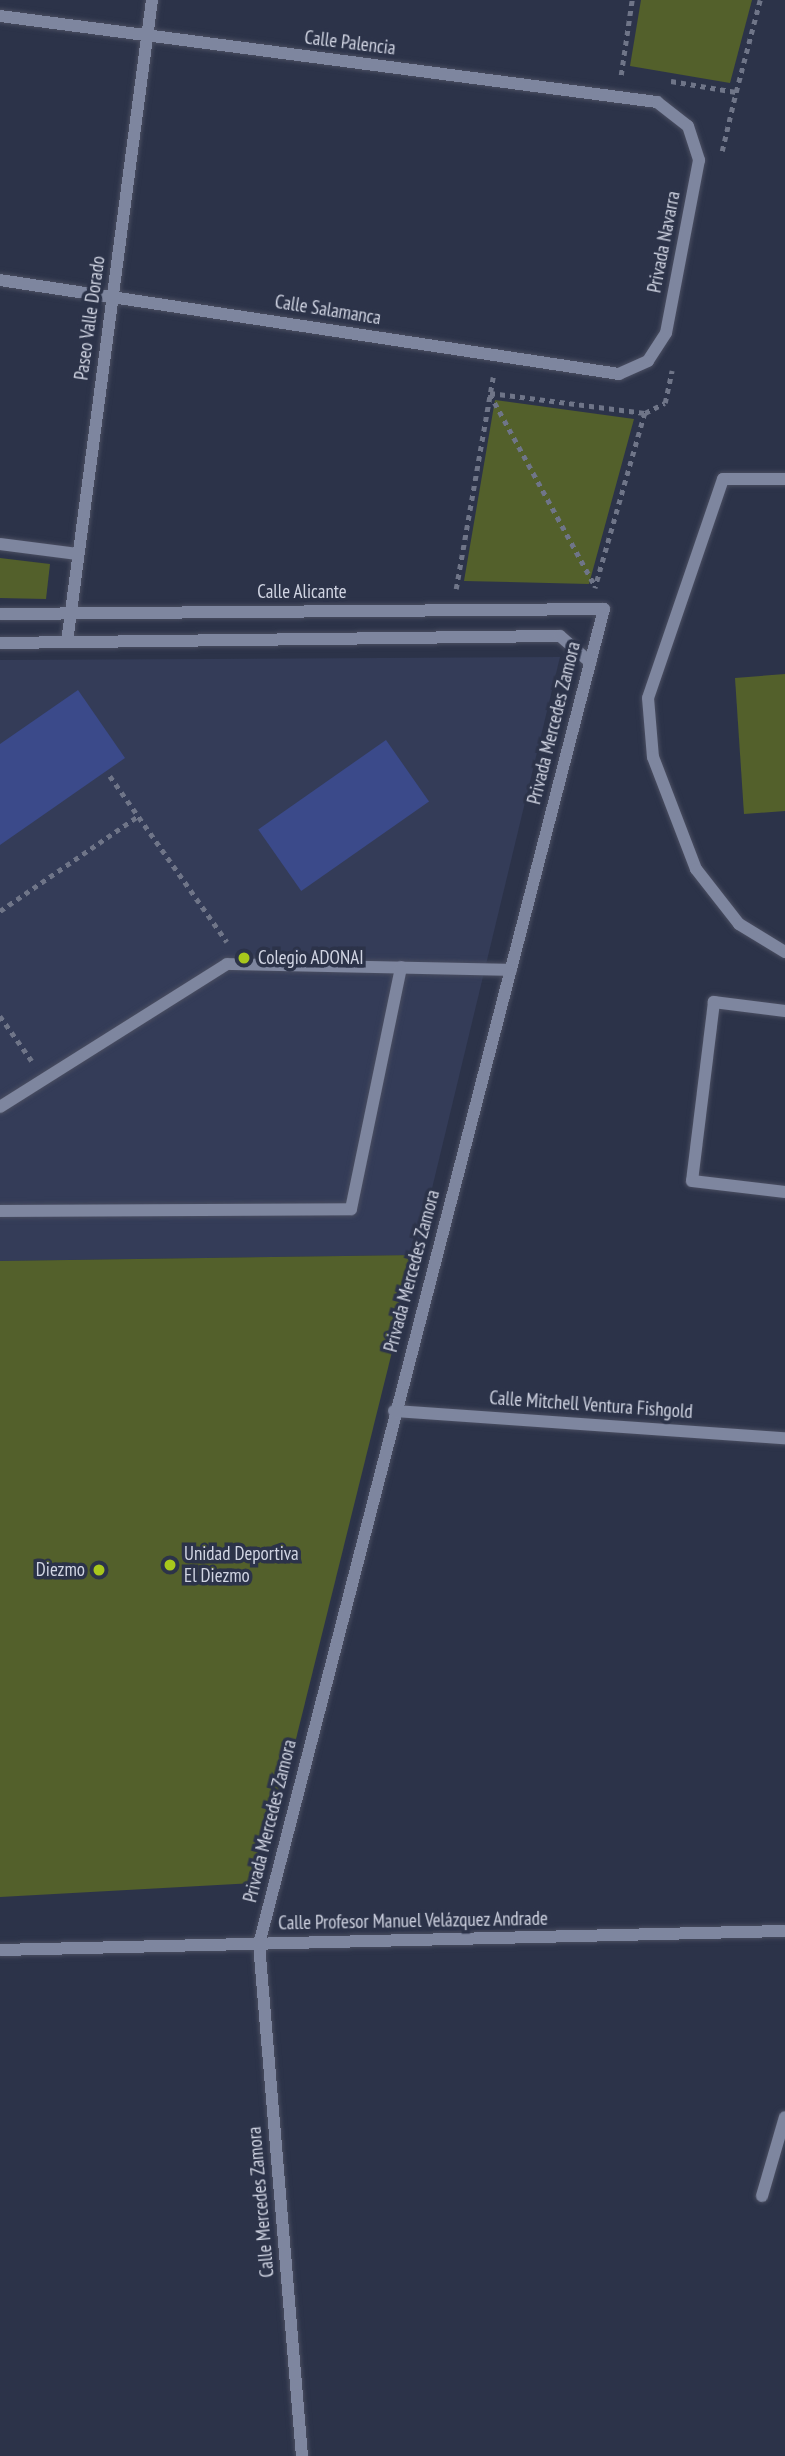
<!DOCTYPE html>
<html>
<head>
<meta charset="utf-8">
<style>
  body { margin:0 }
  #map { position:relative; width:785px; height:2456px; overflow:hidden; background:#2c3349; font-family:"PT Sans Narrow",sans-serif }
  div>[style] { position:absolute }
  .built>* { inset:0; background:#343c58 }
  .green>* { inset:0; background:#53602b }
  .building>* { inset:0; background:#3b4a8a; transform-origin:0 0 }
  .path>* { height:4.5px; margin-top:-2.25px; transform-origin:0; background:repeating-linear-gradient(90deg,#6f7588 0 5px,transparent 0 10px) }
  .roads { filter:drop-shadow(0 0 2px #4a4e61) drop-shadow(0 0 2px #4a4e61) }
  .minor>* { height:12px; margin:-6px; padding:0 6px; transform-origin:6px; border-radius:6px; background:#7e869f }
  .dots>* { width:19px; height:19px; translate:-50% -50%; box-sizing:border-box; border:4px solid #2c3349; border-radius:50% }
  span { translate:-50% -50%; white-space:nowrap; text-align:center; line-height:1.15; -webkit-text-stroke:7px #2c3349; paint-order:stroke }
  .street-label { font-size:19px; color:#d1d5e3 }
  .poi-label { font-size:19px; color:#d1d5e3 }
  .left { translate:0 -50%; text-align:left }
  .right { translate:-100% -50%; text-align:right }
</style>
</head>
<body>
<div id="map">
  <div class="built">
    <div style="clip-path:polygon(560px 657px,416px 1255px,0 1261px,0 660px)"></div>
  </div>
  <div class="green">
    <div style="clip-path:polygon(641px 0,752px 0,730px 83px,630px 66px)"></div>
    <div style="clip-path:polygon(495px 400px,634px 419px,589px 584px,464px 581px)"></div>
    <div style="clip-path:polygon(0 558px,50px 564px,46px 599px,0 598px)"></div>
    <div style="clip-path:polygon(785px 674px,785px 811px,744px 814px,735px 678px)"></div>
    <div style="clip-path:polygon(416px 1255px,264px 1868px,254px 1883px,0 1897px,0 1261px)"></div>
  </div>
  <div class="building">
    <div style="clip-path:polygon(78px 690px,125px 758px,0 845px,0 744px)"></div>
    <div style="left:386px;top:740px;width:75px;height:156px;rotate:55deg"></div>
  </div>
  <div class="path">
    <div style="left:621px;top:75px;width:76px;rotate:-81.7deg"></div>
    <div style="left:671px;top:81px;width:66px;rotate:9.6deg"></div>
    <div style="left:736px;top:92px;width:95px;rotate:-75.4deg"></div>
    <div style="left:722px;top:151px;width:61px;rotate:-76.7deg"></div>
    <div style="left:490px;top:393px;width:156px;rotate:7.4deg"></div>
    <div style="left:645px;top:413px;width:182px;rotate:105.9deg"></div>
    <div style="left:490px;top:394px;width:219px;rotate:61.3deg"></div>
    <div style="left:645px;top:413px;width:22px;rotate:-27deg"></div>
    <div style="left:665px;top:403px;width:33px;rotate:-78deg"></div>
    <div style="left:456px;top:589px;width:215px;rotate:-80.1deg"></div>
    <div style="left:110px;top:776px;width:203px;rotate:54.8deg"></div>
    <div style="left:0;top:911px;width:168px;rotate:-34.5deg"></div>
    <div style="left:0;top:1016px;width:55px;rotate:54.6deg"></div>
  </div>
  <div class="roads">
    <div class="minor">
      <div style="left:0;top:16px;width:663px;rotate:7.46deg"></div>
      <div style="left:657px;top:102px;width:39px;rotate:38deg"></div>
      <div style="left:688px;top:126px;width:36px;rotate:72deg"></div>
      <div style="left:699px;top:160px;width:176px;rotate:100.8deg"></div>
      <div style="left:666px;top:333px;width:33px;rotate:123deg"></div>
      <div style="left:648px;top:361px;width:32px;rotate:156deg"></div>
      <div style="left:619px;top:374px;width:626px;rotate:-171.37deg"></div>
      <div style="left:785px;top:479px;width:62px;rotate:180deg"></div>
      <div style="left:723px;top:479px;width:231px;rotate:108.9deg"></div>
      <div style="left:648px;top:698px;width:59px;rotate:85.2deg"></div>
      <div style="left:653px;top:757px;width:120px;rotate:69deg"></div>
      <div style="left:696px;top:869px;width:70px;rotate:52deg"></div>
      <div style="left:739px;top:924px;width:54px;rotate:31.3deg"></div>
      <div style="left:0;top:544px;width:78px;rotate:7.4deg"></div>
      <div style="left:0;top:614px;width:604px;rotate:-0.47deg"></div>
      <div style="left:604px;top:609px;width:1379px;rotate:104.49deg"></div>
      <div style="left:259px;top:1944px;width:514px;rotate:85.2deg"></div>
      <div style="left:67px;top:642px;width:648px;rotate:-82.46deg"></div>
      <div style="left:0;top:643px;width:560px;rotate:-0.72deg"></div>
      <div style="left:560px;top:636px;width:40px;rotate:41deg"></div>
      <div style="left:785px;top:1011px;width:72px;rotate:-172.8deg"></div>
      <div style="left:714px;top:1002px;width:180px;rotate:97deg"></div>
      <div style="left:692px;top:1181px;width:94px;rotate:6.7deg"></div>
      <div style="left:0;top:1107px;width:268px;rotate:-32.2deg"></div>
      <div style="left:227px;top:964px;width:284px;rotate:1.2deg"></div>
      <div style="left:0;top:1211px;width:351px;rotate:-0.3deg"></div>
      <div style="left:351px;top:1209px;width:247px;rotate:-78.3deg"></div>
      <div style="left:394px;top:1411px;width:392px;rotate:4deg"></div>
      <div style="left:0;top:1950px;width:785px;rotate:-1.39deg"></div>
      <div style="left:762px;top:2196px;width:82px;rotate:-73.8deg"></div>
    </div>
  </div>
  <div class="dots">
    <div style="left:244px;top:958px;background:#a8c71c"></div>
    <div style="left:170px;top:1565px;background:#a8c71c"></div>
    <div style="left:99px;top:1570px;background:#a8c71c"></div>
  </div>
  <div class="street-label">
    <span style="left:350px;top:43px;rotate:7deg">Calle Palencia</span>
    <span style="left:664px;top:242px;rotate:-79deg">Privada Navarra</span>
    <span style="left:328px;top:310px;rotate:9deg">Calle Salamanca</span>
    <span style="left:90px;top:318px;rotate:-82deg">Paseo Valle Dorado</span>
    <span style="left:302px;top:592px">Calle Alicante</span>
    <span style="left:554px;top:723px;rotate:-76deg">Privada Mercedes Zamora</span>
    <span style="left:412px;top:1271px;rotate:-75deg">Privada Mercedes Zamora</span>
    <span style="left:591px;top:1405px;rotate:4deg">Calle Mitchell Ventura Fishgold</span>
    <span style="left:270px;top:1821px;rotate:-76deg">Privada Mercedes Zamora</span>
    <span style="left:413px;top:1921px;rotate:-1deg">Calle Profesor Manuel Velázquez Andrade</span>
    <span style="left:261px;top:2202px;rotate:-95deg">Calle Mercedes Zamora</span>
  </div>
  <div class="poi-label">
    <span class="left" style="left:258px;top:958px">Colegio ADONAI</span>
    <span class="left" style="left:184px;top:1565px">Unidad Deportiva<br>El Diezmo</span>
    <span class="right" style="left:85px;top:1570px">Diezmo</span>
  </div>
</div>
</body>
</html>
